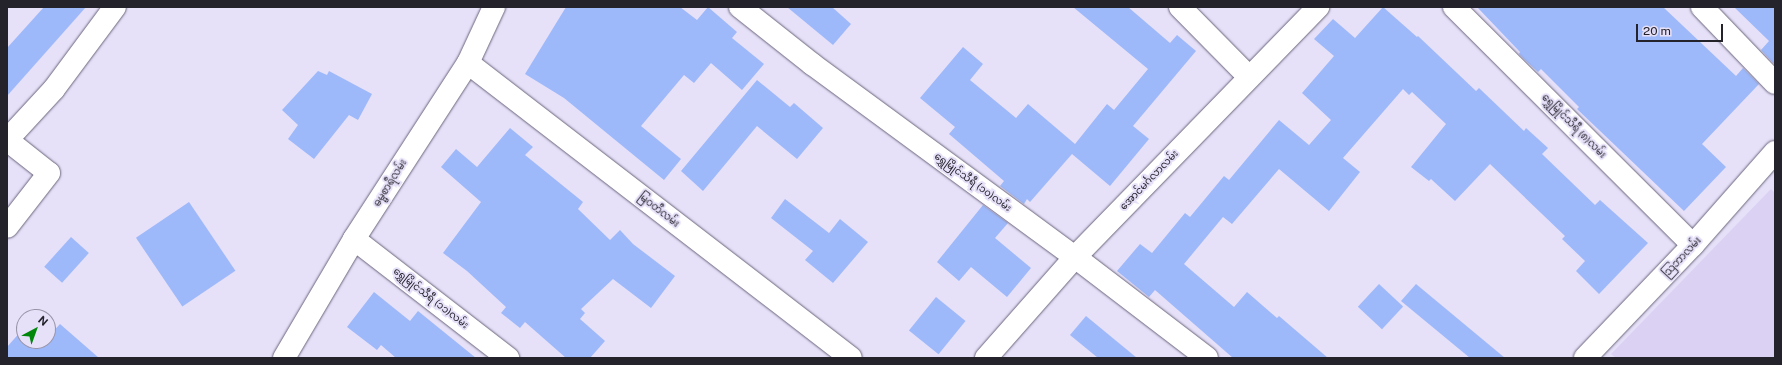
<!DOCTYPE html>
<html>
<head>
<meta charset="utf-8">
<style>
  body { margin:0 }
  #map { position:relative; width:1782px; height:365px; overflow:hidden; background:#e6e0f9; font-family:"Public Sans","Noto Sans Myanmar",sans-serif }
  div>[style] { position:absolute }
  .built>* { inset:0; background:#dbd2f3 }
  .building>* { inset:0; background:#9eb9fa; transform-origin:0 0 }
  .roads { filter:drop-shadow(0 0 1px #6b657b) drop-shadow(0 0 1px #6b657b) }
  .minor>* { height:22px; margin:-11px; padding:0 11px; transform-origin:11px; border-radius:11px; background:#fff }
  span { translate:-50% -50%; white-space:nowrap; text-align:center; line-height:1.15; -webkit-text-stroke:4px #e6e0f9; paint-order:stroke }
  .street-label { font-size:10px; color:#24222b }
  .frame { position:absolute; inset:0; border:8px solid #24222b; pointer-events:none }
  .north { position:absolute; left:16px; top:309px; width:40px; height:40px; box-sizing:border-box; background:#e6e0f9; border:1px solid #9894a7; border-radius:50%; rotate:41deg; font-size:11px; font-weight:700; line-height:16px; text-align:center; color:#24222b }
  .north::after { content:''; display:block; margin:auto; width:14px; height:18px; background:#00870c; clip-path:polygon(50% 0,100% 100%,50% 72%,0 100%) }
  .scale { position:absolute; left:1636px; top:24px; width:87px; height:18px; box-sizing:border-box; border:2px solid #24222b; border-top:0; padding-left:5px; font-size:12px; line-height:14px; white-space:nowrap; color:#24222b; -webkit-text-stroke:3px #e6e0f9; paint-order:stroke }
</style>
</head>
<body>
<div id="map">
  <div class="built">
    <div style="clip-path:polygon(1771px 189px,1775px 193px,1775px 358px,1616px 358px,1611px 354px)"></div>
  </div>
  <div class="building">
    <div style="clip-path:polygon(44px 7px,86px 7px,7px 96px,7px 48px)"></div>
    <div style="clip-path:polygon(566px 7px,680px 7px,697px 20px,708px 7px,737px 32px,732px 38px,764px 64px,742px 90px,711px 63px,694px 83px,684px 75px,641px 126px,681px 159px,664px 180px,564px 98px,525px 74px)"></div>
    <div style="clip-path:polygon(787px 7px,832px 7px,851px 24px,833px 45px)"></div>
    <div style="clip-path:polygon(1073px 7px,1128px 7px,1170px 43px,1177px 35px,1196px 51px,1133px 126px,1149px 139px,1110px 186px,1072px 154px,1030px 202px,1027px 199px,1024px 204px,1000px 186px,1004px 181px,949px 134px,955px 127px,920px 98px,963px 47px,983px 64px,970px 80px,1016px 118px,1028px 104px,1075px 144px,1107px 104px,1114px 110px,1148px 69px)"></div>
    <div style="clip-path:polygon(1383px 7px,1417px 37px,1418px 36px,1476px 91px,1479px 88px,1524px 131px,1526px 128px,1548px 148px,1542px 154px,1595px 205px,1600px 200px,1648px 243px,1599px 294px,1576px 271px,1585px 261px,1562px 239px,1565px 236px,1490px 164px,1455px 201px,1431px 179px,1429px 181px,1411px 167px,1446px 124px,1412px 92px,1409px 95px,1403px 89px,1343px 158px,1360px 172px,1329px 211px,1279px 169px,1232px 224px,1223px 217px,1184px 264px,1234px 307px,1247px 292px,1277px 318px,1279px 316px,1328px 358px,1233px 358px,1155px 290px,1149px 297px,1117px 271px,1140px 244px,1152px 253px,1185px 213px,1190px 217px,1224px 176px,1229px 180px,1279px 120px,1309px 145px,1331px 120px,1302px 93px,1334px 56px,1314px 39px,1333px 19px,1355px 38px)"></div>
    <div style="clip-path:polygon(1477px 7px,1663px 7px,1736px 76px,1743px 68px,1759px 84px,1702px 144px,1726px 167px,1684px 211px,1577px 109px,1579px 107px,1541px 69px,1538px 72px,1525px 60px,1519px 54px,1520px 52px)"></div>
    <div style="clip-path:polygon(1734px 7px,1775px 7px,1775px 65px,1761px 50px,1769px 41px)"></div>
    <div style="clip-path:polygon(318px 71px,327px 75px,329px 71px,372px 94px,358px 120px,349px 115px,314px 159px,288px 139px,298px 125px,282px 110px)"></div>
    <div style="clip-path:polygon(757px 80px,790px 107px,794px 103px,823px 128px,797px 159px,757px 126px,703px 191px,681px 171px)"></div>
    <div style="clip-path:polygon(510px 128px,533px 147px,525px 155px,583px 202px,578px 209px,610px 240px,620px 230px,633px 244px,675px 276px,651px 308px,613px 279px,581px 309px,585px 313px,580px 319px,605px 341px,590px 358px,566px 358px,525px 322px,520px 328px,501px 313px,506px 307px,467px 271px,443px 253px,481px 202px,441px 167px,456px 149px,477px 167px)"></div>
    <div style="clip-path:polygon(785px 199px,829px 233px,840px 219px,868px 242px,833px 283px,805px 260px,813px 251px,771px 218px)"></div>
    <div style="left:189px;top:202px;width:83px;height:64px;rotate:56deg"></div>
    <div style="clip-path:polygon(983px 205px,1008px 223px,995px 238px,1031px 268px,1007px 297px,971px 267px,959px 281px,937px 262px)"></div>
    <div style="left:71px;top:237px;width:24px;height:40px;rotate:42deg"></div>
    <div style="left:1379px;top:284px;width:33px;height:31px;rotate:43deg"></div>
    <div style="clip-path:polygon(1416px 284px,1505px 358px,1470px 358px,1401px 301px)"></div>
    <div style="clip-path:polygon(374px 292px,410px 321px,418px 311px,476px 358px,396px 358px,381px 345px,377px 350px,347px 327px)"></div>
    <div style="left:936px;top:297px;width:38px;height:43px;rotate:39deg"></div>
    <div style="clip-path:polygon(1086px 316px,1137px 358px,1098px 358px,1070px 335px)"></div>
    <div style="clip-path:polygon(60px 324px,99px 358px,7px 358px,7px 347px,22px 330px,24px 331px,24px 341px,35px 341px,40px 345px,44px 341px,48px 341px,48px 337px)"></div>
  </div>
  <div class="roads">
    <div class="minor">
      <div style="left:740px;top:7px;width:92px;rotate:38.4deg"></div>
      <div style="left:812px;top:64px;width:326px;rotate:36.3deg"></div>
      <div style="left:1075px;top:257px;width:166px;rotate:37.4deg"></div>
      <div style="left:1180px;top:7px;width:98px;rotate:45.4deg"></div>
      <div style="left:1454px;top:7px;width:337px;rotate:44.9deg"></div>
      <div style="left:1702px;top:7px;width:105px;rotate:46.2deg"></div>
      <div style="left:468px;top:63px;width:483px;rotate:37.6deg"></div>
      <div style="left:7px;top:140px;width:69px;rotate:-47.3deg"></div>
      <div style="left:54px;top:89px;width:102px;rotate:-53.4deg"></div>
      <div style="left:7px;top:140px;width:53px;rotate:38.2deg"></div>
      <div style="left:49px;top:173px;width:68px;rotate:127.9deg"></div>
      <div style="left:354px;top:239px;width:195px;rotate:37.7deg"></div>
      <div style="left:284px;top:358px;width:138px;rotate:-59.5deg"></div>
      <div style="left:354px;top:239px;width:210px;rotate:-57.1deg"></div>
      <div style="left:468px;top:63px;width:62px;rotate:-65.1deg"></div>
      <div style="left:986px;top:358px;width:135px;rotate:-48.6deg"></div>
      <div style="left:1075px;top:257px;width:349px;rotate:-45.8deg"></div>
      <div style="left:1585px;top:358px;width:156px;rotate:-46.3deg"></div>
      <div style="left:1693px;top:245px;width:124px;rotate:-48.6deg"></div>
    </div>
  </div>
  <div class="street-label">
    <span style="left:1574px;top:126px;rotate:45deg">ရွှေမြိုင်သီရီ (၈)လမ်း</span>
    <span style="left:1149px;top:180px;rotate:-46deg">အောင်မင်္ဂလာလမ်း</span>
    <span style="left:973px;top:182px;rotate:36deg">ရွှေမြိုင်သီရီ (၁၀)လမ်း</span>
    <span style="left:390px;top:183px;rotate:-58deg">ဓမ္မစာရီလမ်း</span>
    <span style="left:659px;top:210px;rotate:38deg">မြဝတီလမ်း</span>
    <span style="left:1682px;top:257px;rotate:-47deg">သြဘာလမ်း</span>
    <span style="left:431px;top:298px;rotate:38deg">ရွှေမြိုင်သီရီ (၁၁)လမ်း</span>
  </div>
  <div class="frame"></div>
  <div class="north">N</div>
  <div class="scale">20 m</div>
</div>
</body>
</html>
